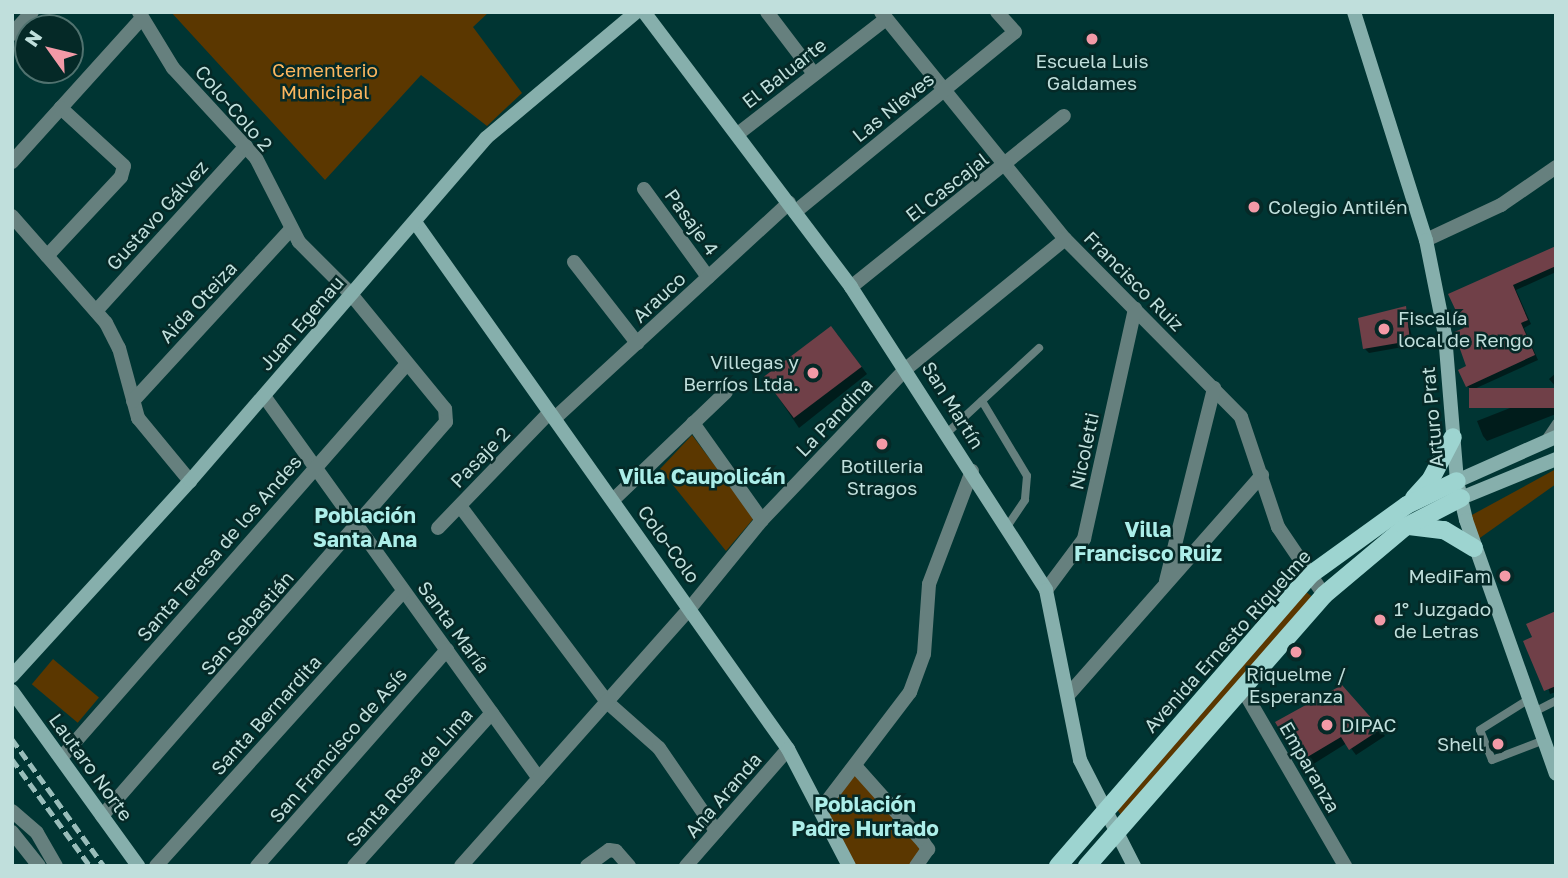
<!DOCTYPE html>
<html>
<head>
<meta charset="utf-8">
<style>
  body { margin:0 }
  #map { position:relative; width:1568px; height:878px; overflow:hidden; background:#003533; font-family:"Golos Text",sans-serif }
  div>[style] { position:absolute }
  .green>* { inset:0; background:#5b3700; transform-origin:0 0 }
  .shadow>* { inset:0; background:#0007 }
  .building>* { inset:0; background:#704048; transform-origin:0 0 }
  .lane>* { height:8px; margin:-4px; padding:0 4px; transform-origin:4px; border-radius:4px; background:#66807e }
  .street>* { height:14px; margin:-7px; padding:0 7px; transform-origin:7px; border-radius:7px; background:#66807e }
  .secondary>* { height:14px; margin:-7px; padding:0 7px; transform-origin:7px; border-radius:7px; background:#86afac }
  .primary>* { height:18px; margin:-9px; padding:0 9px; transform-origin:9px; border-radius:9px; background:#9dd4d0 }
  .rail>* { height:4.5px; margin-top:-2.25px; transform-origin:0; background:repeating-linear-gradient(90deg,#99bdba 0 10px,transparent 0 15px) }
  .dots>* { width:19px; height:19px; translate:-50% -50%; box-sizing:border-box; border:4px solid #052927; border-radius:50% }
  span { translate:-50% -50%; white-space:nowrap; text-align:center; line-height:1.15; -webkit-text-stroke:5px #052927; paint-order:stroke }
  .poi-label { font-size:19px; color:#c0dfdc }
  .left { translate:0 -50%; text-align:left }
  .right { translate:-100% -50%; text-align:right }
  .park-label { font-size:19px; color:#fdb75f }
  .street-label { font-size:19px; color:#c0dfdc }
  .neighbourhood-label { font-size:21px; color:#aceee9; font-weight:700 }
  .frame { position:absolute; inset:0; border:14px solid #c0dfdc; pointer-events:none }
  .north { position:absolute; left:14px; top:14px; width:70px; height:70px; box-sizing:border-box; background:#052927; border:2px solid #50726f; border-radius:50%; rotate:304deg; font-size:19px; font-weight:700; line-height:28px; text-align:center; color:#c0dfdc }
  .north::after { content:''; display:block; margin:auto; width:24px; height:32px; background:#f39aa7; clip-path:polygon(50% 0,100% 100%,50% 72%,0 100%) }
</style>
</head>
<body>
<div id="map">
  <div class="green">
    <div style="clip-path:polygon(171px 12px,489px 12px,473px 27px,522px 93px,487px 126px,421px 75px,325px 180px)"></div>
    <div style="clip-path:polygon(692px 435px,754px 518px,726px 551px,660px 469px)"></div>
    <div style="clip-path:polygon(1556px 469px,1556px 484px,1477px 540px,1470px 516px)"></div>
    <div style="clip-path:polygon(1306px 592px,1314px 598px,1121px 815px,1116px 808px)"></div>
    <div style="left:53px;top:659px;width:60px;height:33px;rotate:40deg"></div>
    <div style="clip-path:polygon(855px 773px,923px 850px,910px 866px,844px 866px,823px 813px)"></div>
  </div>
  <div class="shadow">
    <div style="clip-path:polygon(1556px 248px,1556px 272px,1516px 290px,1531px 324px,1524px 328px,1538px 360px,1472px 390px,1467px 386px,1467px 329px,1451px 295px)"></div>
    <div style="clip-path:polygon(1405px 308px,1414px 345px,1369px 353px,1365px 349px)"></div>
    <div style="clip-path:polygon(837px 334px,867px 374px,799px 428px,766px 379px)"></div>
    <div style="clip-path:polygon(1556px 373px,1556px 387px,1549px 379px)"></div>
    <div style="clip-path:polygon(1556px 390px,1556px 414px,1487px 441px,1483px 436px,1477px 421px)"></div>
    <div style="clip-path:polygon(1556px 613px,1556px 692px,1550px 694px,1534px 638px)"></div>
    <div style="clip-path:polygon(1348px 693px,1385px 736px,1356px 755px,1347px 743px,1307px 768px,1277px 722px)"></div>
  </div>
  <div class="building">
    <div style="clip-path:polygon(1556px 246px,1556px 266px,1513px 285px,1528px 320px,1521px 323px,1535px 355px,1466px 387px,1458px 370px,1466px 366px,1454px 332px,1464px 328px,1448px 294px)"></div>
    <div style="clip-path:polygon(1406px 306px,1410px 341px,1363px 349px,1358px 318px)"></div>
    <div style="left:831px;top:326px;width:51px;height:85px;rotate:53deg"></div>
    <div style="left:1556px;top:388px;width:20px;height:87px;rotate:90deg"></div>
    <div style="clip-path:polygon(1556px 611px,1556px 686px,1544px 691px,1523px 641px,1532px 637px,1526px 624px)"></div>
    <div style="clip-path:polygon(1342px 685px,1381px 729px,1349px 750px,1341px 737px,1299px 762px,1275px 722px)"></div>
  </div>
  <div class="lane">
    <div style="left:982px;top:401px;width:87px;rotate:59deg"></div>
    <div style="left:1027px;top:476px;width:24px;rotate:95deg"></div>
    <div style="left:1025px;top:500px;width:32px;rotate:124deg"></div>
    <div style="left:948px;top:432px;width:124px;rotate:-42.7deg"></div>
    <div style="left:1544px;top:441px;width:22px;rotate:-56deg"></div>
    <div style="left:1529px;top:699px;width:58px;rotate:147.7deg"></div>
    <div style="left:1480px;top:730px;width:32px;rotate:68deg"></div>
    <div style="left:1492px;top:760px;width:56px;rotate:-21deg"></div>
    <div style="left:1534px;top:712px;width:25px;rotate:-27deg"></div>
  </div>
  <div class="street">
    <div style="left:767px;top:12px;width:78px;rotate:52.8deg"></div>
    <div style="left:881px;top:12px;width:292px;rotate:51deg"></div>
    <div style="left:1065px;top:239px;width:250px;rotate:45.3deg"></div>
    <div style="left:1241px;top:417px;width:116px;rotate:71.4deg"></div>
    <div style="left:1278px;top:527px;width:82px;rotate:55.9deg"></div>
    <div style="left:12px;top:34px;width:30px;rotate:-48deg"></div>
    <div style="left:739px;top:133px;width:186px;rotate:-37.8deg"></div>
    <div style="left:12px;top:162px;width:194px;rotate:-47.9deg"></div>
    <div style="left:644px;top:189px;width:109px;rotate:54deg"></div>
    <div style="left:795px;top:212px;width:284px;rotate:-39.3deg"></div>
    <div style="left:1015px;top:32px;width:27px;rotate:-132deg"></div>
    <div style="left:12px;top:216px;width:142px;rotate:48.7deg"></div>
    <div style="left:106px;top:323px;width:28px;rotate:63deg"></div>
    <div style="left:119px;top:348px;width:73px;rotate:74.8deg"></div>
    <div style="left:138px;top:418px;width:82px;rotate:50.5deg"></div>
    <div style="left:1426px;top:240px;width:83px;rotate:-25deg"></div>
    <div style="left:1501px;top:205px;width:67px;rotate:-34.6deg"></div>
    <div style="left:47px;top:256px;width:108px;rotate:-46.9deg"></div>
    <div style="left:121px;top:177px;width:11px;rotate:-75deg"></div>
    <div style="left:124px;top:166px;width:86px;rotate:-137.4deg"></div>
    <div style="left:574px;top:262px;width:103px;rotate:52.1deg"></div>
    <div style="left:851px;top:287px;width:273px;rotate:-38.8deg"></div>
    <div style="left:96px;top:311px;width:223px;rotate:-47.7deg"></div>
    <div style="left:264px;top:396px;width:471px;rotate:54.3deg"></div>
    <div style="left:133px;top:401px;width:234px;rotate:-47.4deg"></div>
    <div style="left:555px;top:418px;width:318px;rotate:-42.6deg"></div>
    <div style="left:693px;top:423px;width:119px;rotate:54.6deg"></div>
    <div style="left:613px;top:500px;width:156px;rotate:-43.7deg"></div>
    <div style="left:460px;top:506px;width:245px;rotate:53.1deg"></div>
    <div style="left:607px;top:702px;width:69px;rotate:41.5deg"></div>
    <div style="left:659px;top:748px;width:101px;rotate:55.5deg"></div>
    <div style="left:438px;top:528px;width:161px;rotate:-46deg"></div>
    <div style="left:1166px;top:581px;width:199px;rotate:-76deg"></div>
    <div style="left:1046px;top:590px;width:64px;rotate:-53.3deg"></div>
    <div style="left:1084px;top:539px;width:236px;rotate:-77.5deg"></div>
    <div style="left:1242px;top:688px;width:206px;rotate:59.9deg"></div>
    <div style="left:1069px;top:694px;width:292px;rotate:-48.6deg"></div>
    <div style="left:61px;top:758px;width:523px;rotate:-48.72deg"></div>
    <div style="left:856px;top:767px;width:101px;rotate:48.2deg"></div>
    <div style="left:923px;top:842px;width:9px;rotate:54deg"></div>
    <div style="left:928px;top:849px;width:21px;rotate:125deg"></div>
    <div style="left:821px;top:809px;width:147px;rotate:-52.7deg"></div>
    <div style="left:910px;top:692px;width:40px;rotate:-69.8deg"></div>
    <div style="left:924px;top:654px;width:70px;rotate:-85.9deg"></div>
    <div style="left:929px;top:584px;width:121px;rotate:-69.2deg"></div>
    <div style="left:12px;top:811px;width:33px;rotate:41deg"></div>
    <div style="left:37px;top:833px;width:38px;rotate:60deg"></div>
    <div style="left:102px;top:816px;width:523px;rotate:-48.88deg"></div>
    <div style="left:446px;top:422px;width:13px;rotate:-94deg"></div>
    <div style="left:445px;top:409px;width:149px;rotate:-129.3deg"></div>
    <div style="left:351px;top:294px;width:74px;rotate:-135deg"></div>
    <div style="left:299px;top:242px;width:94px;rotate:-117.1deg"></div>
    <div style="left:256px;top:158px;width:122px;rotate:-132.7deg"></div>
    <div style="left:173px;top:68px;width:66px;rotate:-121.3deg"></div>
    <div style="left:12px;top:832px;width:43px;rotate:51.5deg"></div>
    <div style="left:156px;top:866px;width:370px;rotate:-48deg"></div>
    <div style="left:257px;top:866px;width:288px;rotate:-48.7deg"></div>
    <div style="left:354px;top:866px;width:206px;rotate:-48deg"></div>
    <div style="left:461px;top:866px;width:346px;rotate:-48.4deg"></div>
    <div style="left:691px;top:607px;width:112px;rotate:-50.8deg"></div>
    <div style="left:762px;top:520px;width:210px;rotate:-46.4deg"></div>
    <div style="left:907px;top:368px;width:204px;rotate:-39.2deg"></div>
    <div style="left:587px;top:866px;width:27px;rotate:-36deg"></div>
    <div style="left:609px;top:850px;width:7px;rotate:8deg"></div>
    <div style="left:616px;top:851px;width:20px;rotate:49deg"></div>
    <div style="left:686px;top:866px;width:155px;rotate:-48.9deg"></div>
  </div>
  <div class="secondary">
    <div style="left:644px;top:12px;width:344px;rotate:53deg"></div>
    <div style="left:851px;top:287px;width:360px;rotate:57.2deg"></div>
    <div style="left:1046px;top:590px;width:173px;rotate:78.7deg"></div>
    <div style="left:1080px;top:760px;width:119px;rotate:63deg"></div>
    <div style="left:1354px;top:12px;width:239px;rotate:72.5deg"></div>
    <div style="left:1426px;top:240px;width:97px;rotate:78.7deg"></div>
    <div style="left:1445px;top:335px;width:146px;rotate:85.3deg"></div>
    <div style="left:1457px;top:481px;width:40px;rotate:77deg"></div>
    <div style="left:1466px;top:520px;width:269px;rotate:70.5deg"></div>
    <div style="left:415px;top:222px;width:646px;rotate:54.71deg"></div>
    <div style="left:788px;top:749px;width:132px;rotate:62.5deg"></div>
    <div style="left:1457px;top:481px;width:108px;rotate:-24deg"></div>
    <div style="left:1461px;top:498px;width:103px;rotate:-22.3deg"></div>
    <div style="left:12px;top:676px;width:264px;rotate:-47.6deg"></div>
    <div style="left:190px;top:481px;width:453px;rotate:-49.2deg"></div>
    <div style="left:486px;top:138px;width:196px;rotate:-40deg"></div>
    <div style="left:12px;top:691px;width:216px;rotate:54.2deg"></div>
  </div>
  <div class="primary">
    <div style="left:1414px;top:498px;width:25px;rotate:-48deg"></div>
    <div style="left:1431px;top:479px;width:47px;rotate:-62.4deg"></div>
    <div style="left:1409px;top:526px;width:35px;rotate:7deg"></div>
    <div style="left:1444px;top:530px;width:35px;rotate:31deg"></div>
    <div style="left:1058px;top:866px;width:385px;rotate:-49.1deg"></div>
    <div style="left:1310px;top:575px;width:120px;rotate:-35.8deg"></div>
    <div style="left:1407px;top:505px;width:55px;rotate:-25.6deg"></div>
    <div style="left:1087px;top:866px;width:360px;rotate:-48.8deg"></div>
    <div style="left:1324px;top:595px;width:106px;rotate:-40deg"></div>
    <div style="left:1405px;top:527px;width:63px;rotate:-27.4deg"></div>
  </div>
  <div class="rail">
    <div style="left:12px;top:739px;width:157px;rotate:54.1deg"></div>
    <div style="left:12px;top:759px;width:132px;rotate:53.9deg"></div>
  </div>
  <div class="dots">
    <div style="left:1092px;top:39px;background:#f39aa7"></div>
    <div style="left:1254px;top:207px;background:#f39aa7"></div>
    <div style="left:1384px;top:329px;background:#f39aa7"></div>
    <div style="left:813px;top:373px;background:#f39aa7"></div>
    <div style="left:882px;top:444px;background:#f39aa7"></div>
    <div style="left:1505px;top:576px;background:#f39aa7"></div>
    <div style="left:1380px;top:620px;background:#f39aa7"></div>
    <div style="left:1296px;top:652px;background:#f39aa7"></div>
    <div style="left:1327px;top:725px;background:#f39aa7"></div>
    <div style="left:1498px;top:744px;background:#f39aa7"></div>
  </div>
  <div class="poi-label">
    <span style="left:1092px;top:72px">Escuela Luis<br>Galdames</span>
    <span class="left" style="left:1268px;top:207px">Colegio Antilén</span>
    <span class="left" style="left:1398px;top:329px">Fiscalía<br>local de Rengo</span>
    <span class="right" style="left:799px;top:373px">Villegas y<br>Berríos Ltda.</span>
    <span style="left:882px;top:477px">Botilleria<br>Stragos</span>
    <span class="right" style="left:1491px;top:576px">MediFam</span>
    <span class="left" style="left:1394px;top:620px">1° Juzgado<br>de Letras</span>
    <span style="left:1296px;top:685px">Riquelme /<br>Esperanza</span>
    <span class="left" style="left:1341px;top:725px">DIPAC</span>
    <span class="right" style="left:1484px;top:744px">Shell</span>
  </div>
  <div class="park-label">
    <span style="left:325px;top:81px">Cementerio<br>Municipal</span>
  </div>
  <div class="street-label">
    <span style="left:784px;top:73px;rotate:-38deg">El Baluarte</span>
    <span style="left:893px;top:107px;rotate:-39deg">Las Nieves</span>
    <span style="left:234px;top:108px;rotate:49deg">Colo-Colo 2</span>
    <span style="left:947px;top:187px;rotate:-38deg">El Cascajal</span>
    <span style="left:157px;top:215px;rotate:-48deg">Gustavo Gálvez</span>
    <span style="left:692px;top:222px;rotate:54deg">Pasaje 4</span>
    <span style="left:1134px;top:281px;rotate:45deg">Francisco Ruiz</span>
    <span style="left:659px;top:297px;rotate:-43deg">Arauco</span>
    <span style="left:198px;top:302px;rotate:-47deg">Aida Oteiza</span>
    <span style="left:301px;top:323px;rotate:-49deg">Juan Egenau</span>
    <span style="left:953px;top:405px;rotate:58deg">San Martín</span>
    <span style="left:834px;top:417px;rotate:-46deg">La Pandina</span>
    <span style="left:1432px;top:417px;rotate:-95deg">Arturo Prat</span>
    <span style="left:1084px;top:451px;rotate:-78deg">Nicoletti</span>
    <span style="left:480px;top:457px;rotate:-46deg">Pasaje 2</span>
    <span style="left:669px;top:544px;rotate:54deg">Colo-Colo</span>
    <span style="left:219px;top:548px;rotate:-49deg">Santa Teresa de los Andes</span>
    <span style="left:247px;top:623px;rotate:-49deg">San Sebastián</span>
    <span style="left:454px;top:627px;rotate:54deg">Santa María</span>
    <span style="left:1227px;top:641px;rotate:-48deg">Avenida Ernesto Riquelme</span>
    <span style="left:266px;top:715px;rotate:-48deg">Santa Bernardita</span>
    <span style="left:338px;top:745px;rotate:-49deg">San Francisco de Asís</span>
    <span style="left:91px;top:767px;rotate:54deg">Lautaro Norte</span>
    <span style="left:1310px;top:767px;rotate:60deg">Emparanza</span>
    <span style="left:409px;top:777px;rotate:-48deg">Santa Rosa de Lima</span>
    <span style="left:723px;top:795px;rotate:-49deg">Ana Aranda</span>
  </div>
  <div class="neighbourhood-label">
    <span style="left:702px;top:476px">Villa Caupolicán</span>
    <span style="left:365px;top:527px">Población<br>Santa Ana</span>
    <span style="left:1148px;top:541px">Villa<br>Francisco Ruiz</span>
    <span style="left:865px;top:816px">Población<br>Padre Hurtado</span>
  </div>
  <div class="frame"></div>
  <div class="north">N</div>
</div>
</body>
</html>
